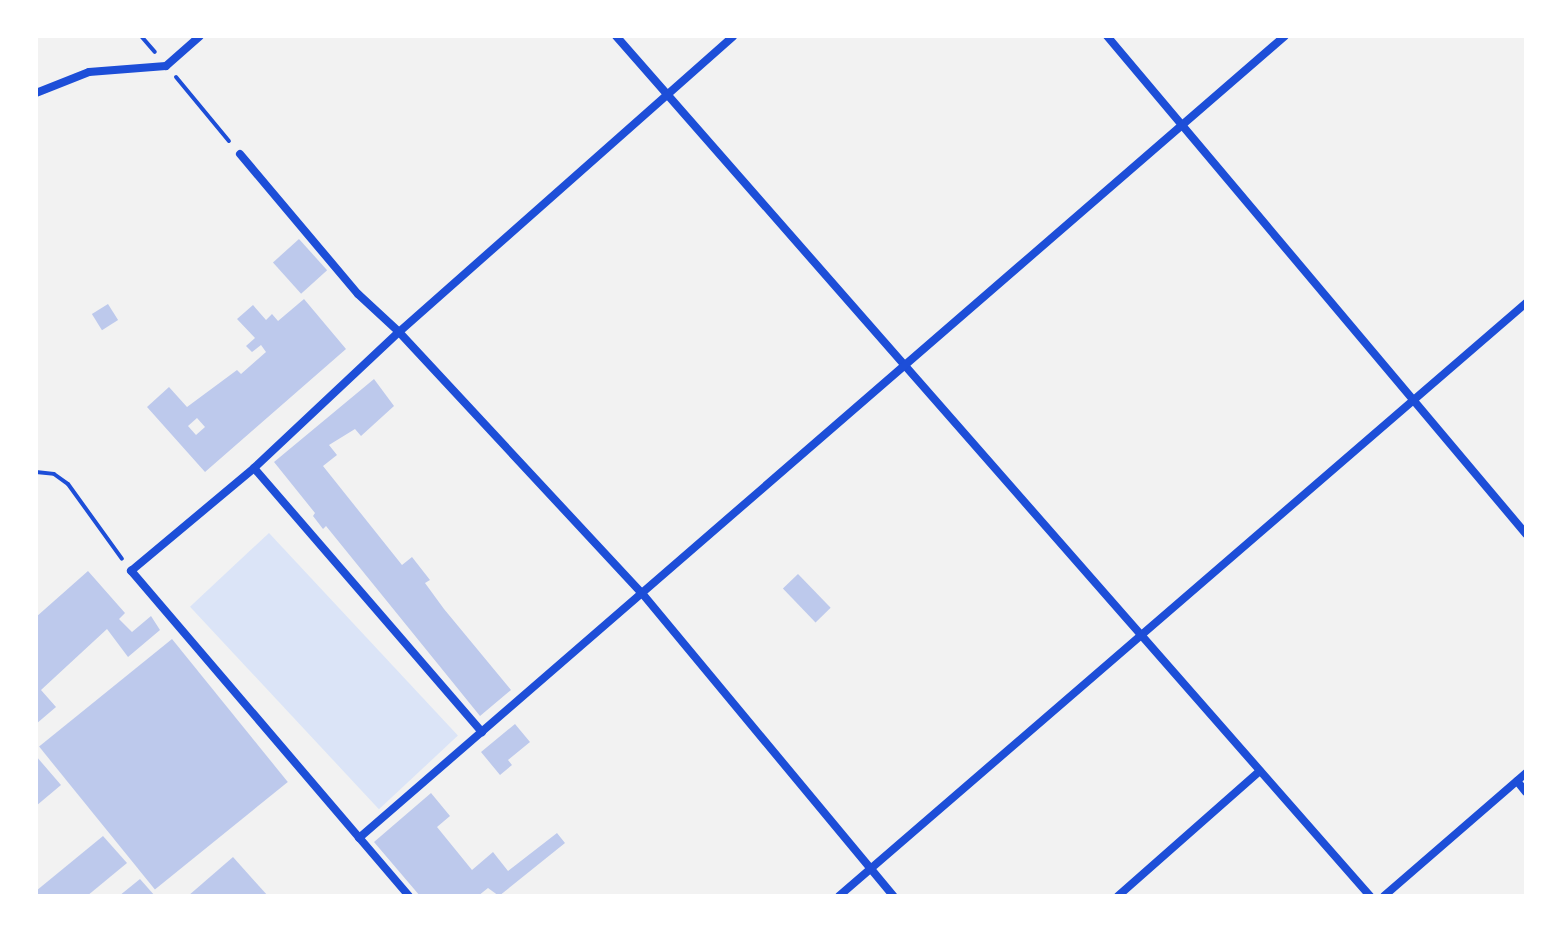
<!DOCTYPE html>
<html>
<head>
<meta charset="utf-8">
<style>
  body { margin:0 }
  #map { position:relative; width:1562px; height:932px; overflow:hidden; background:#f2f2f2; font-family:"IBM Plex Sans",sans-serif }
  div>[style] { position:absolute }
  .green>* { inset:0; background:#dbe4f7; transform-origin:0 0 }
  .building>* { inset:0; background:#bdc9ec; transform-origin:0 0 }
  .path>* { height:4px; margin:-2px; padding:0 2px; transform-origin:2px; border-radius:2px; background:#1d4ed8 }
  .minor>* { height:8px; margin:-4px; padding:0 4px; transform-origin:4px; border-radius:4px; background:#1d4ed8 }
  span { translate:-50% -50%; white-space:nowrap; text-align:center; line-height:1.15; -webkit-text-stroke:6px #fff; paint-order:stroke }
  .frame { position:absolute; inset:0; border:38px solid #fff; pointer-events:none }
</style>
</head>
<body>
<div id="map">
  <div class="green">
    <div style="left:269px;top:533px;width:277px;height:108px;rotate:47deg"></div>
  </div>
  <div class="building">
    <div style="left:299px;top:239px;width:42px;height:35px;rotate:48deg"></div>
    <div style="clip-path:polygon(evenodd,304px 299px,346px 349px,205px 472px,147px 407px,169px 387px,187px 407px,237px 370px,241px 374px,266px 352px,261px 345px,252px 352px,246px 346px,255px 338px,237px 319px,253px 305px,266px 320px,272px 314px,278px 321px,304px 299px,197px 418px,205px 427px,196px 435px,188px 426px,197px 418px)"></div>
    <div style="left:108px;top:304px;width:19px;height:19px;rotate:58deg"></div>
    <div style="clip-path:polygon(374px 379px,394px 406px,361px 436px,355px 429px,329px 445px,337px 455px,323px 466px,402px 565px,412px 557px,430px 580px,425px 583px,444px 609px,511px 690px,480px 716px,326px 526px,323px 529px,313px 516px,315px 513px,274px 462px)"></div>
    <div style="clip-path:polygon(88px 571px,125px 613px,119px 619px,132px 632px,151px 616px,160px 630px,128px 657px,107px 629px,41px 690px,56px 707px,36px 724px,36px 617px)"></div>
    <div style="left:798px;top:574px;width:47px;height:21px;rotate:46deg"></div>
    <div style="left:172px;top:639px;width:184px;height:171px;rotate:51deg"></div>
    <div style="clip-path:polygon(515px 724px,530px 742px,508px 760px,512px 765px,500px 775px,481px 752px)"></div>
    <div style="clip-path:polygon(36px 756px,61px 785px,36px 806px)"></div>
    <div style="clip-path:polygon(431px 793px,450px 816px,437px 827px,472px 870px,493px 852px,508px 871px,557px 833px,565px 843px,499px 896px,488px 888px,478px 896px,420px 896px,374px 842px)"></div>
    <div style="clip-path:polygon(103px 836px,127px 863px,87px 896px,36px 896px,36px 891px)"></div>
    <div style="clip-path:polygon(233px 857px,268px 896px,188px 896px)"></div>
    <div style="clip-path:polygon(140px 879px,155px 896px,119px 896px)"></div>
  </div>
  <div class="path">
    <div style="left:141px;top:36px;width:21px;rotate:49deg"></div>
    <div style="left:176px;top:77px;width:83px;rotate:50.4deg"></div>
    <div style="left:36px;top:472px;width:18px;rotate:6deg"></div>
    <div style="left:54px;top:474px;width:17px;rotate:36deg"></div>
    <div style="left:68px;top:484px;width:92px;rotate:54.2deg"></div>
  </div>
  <div class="minor">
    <div style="left:616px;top:36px;width:1144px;rotate:48.76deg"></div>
    <div style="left:1107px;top:36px;width:651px;rotate:49.92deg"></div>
    <div style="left:36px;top:93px;width:57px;rotate:-21.6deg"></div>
    <div style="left:89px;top:72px;width:77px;rotate:-4.5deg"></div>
    <div style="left:166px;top:66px;width:45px;rotate:-41.4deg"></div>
    <div style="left:240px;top:154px;width:183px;rotate:49.9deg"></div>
    <div style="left:358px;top:294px;width:56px;rotate:42.8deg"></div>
    <div style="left:399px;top:332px;width:355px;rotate:47.1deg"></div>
    <div style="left:641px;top:592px;width:395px;rotate:50.3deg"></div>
    <div style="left:254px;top:468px;width:349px;rotate:49.2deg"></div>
    <div style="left:1517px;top:781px;width:14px;rotate:51deg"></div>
    <div style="left:359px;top:838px;width:1225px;rotate:-40.9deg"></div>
    <div style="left:409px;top:896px;width:428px;rotate:-130.5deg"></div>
    <div style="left:131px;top:571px;width:160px;rotate:-39.9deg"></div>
    <div style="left:254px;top:468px;width:199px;rotate:-43.2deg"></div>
    <div style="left:399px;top:332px;width:446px;rotate:-41.5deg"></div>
    <div style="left:839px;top:896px;width:908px;rotate:-40.8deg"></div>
    <div style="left:1118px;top:896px;width:189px;rotate:-41.4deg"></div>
    <div style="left:1384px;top:896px;width:188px;rotate:-40.9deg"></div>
  </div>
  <div class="frame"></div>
</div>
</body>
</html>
